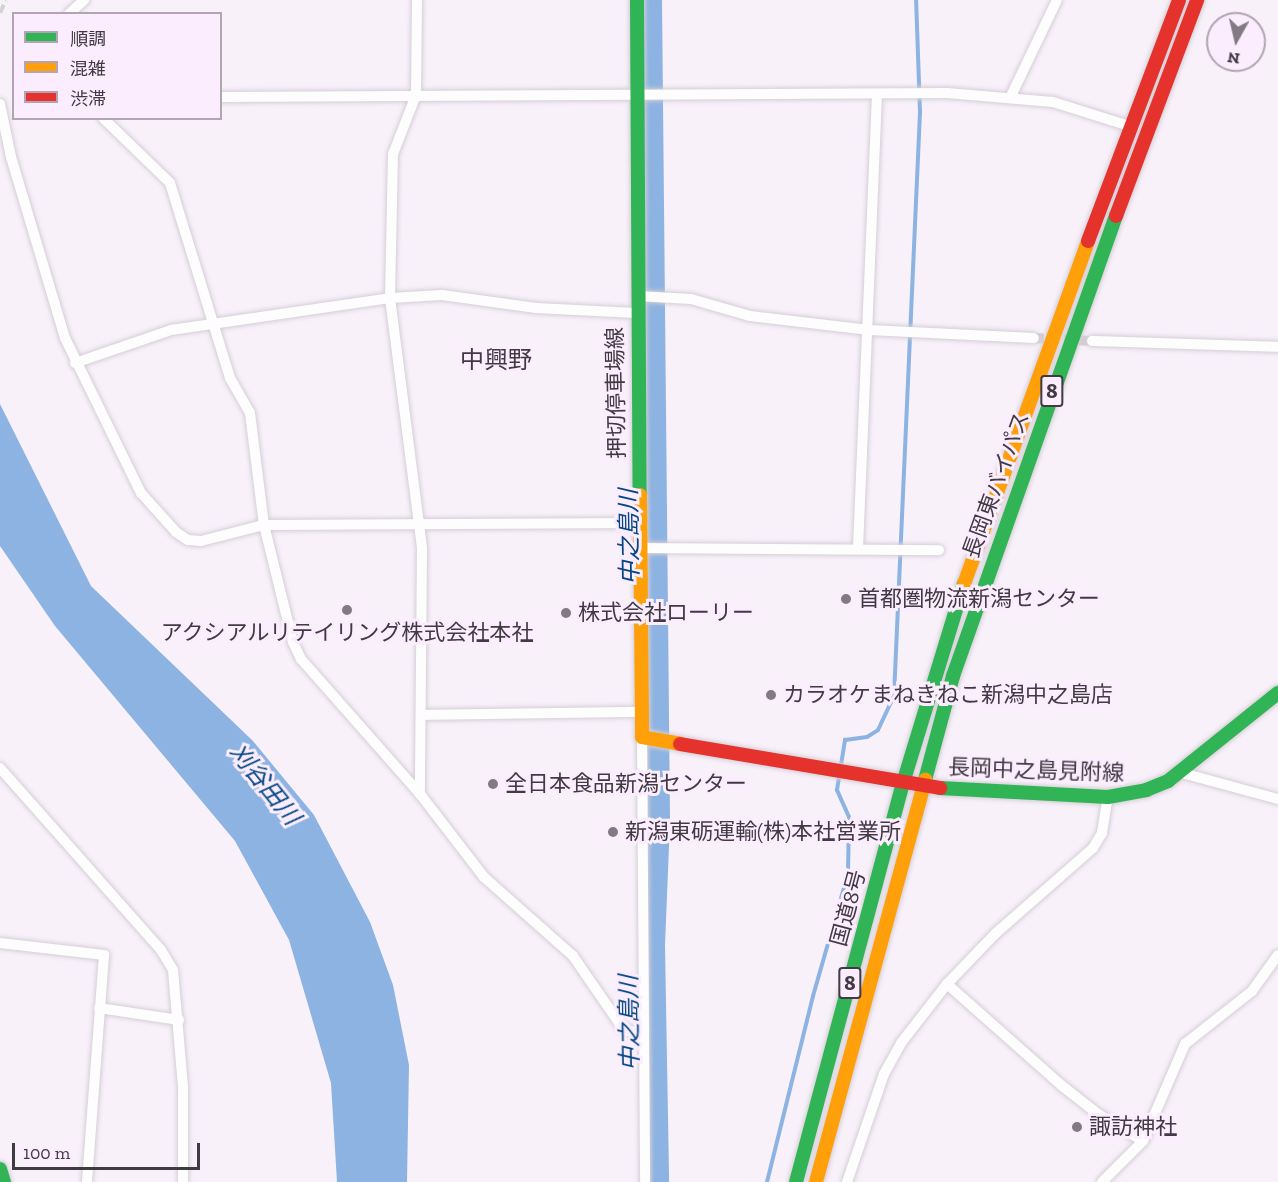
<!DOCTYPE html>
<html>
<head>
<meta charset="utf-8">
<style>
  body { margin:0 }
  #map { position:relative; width:1278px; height:1182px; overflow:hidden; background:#f8f1fa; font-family:"Zilla Slab","Noto Sans JP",serif }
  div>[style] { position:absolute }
  .water>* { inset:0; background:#8cb3e2 }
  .stream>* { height:4px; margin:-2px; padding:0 2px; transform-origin:2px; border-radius:2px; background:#8cb3e2 }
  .river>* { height:22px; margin:-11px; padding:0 11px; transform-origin:11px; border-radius:11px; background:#8cb3e2 }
  .street-tunnel>* { height:10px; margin-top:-5px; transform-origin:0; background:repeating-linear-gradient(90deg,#d3ccd5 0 10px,transparent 0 15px) }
  .roads { filter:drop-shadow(0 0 2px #d5ced6) drop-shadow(0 0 2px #d5ced6) }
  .street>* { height:10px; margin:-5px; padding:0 5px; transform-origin:5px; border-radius:5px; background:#fefdfe }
  .fast>* { height:14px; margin:-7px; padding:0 7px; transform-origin:7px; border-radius:7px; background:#30b455 }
  .slow>* { height:14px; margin:-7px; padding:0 7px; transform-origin:7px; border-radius:7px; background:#ff9f0a }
  .jam>* { height:14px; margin:-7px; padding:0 7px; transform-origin:7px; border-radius:7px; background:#e5322d }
  .rail>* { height:4px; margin-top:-2px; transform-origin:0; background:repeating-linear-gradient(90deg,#d3d2d4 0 9px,transparent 0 13.5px) }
  .dots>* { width:16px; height:16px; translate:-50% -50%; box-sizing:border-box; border:3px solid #fbedfe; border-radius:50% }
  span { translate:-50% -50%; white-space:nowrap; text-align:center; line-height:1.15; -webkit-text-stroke:6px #fbedfe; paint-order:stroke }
  .shield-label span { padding:2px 4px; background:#fbedfe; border:2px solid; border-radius:4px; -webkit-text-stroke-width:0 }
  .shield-label { font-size:21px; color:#413a43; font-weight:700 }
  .street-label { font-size:22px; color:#413a43 }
  .poi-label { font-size:22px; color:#413a43 }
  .left { translate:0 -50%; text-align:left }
  .neighbourhood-label { font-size:24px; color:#413a43 }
  .water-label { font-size:24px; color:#044782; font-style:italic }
  .legend { position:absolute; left:12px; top:12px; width:210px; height:108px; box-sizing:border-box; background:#fbedfe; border:2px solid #b1a5b3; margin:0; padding:8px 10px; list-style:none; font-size:18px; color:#413a43 }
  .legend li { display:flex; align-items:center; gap:12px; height:30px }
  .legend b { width:30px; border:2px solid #b1a5b3 }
  .north { position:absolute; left:1206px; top:12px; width:60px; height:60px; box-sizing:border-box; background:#fbedfe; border:2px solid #b1a5b3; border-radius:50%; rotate:188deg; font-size:16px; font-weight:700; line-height:24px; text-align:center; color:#413a43 }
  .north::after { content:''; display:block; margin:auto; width:21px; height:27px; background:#817a83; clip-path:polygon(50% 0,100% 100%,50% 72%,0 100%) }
  .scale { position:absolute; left:12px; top:1143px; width:188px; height:27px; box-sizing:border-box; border:3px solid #413a43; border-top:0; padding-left:8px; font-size:18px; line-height:21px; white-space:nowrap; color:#413a43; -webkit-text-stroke:4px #fbedfe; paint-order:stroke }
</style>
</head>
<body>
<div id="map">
  <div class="water">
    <div style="clip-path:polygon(0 404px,91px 586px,253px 741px,314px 815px,370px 922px,393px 985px,409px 1065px,407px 1182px,337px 1182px,331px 1083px,289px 940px,235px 841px,55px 626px,0 546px)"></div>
  </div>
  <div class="stream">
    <div style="left:767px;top:1182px;width:192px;rotate:-76.1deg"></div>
    <div style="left:813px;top:996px;width:127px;rotate:-74deg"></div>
    <div style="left:848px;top:874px;width:57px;rotate:-89deg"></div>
    <div style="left:849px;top:817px;width:30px;rotate:-114deg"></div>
    <div style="left:837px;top:790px;width:51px;rotate:-80.9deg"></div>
    <div style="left:845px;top:740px;width:22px;rotate:-8deg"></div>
    <div style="left:867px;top:737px;width:13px;rotate:-32deg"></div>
    <div style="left:878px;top:730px;width:38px;rotate:-65deg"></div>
    <div style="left:894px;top:696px;width:585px;rotate:-87.45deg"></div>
    <div style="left:920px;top:112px;width:112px;rotate:-92deg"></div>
  </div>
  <div class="river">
    <div style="left:651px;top:0;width:821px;rotate:89.44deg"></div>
    <div style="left:659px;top:821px;width:124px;rotate:92.3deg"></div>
    <div style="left:654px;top:945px;width:237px;rotate:89deg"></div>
  </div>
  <div class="street-tunnel">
    <div style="left:1034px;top:338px;width:58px;rotate:3deg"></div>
  </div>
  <div class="roads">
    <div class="street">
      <div style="left:417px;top:0;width:95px;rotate:90.6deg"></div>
      <div style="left:416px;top:95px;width:63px;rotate:111.3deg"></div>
      <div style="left:393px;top:154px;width:144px;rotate:91.2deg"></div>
      <div style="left:390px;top:298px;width:252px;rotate:82.7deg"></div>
      <div style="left:422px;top:548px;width:246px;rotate:90.5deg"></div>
      <div style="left:420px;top:794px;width:105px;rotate:52.4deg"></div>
      <div style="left:484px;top:877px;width:119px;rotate:41.6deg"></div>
      <div style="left:573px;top:956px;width:90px;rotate:55.4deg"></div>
      <div style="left:624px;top:1030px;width:20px;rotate:11deg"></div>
      <div style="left:69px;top:14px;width:21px;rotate:-43deg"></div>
      <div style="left:1011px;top:96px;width:106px;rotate:-64.4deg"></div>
      <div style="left:220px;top:97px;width:727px;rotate:-0.32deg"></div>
      <div style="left:947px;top:93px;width:106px;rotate:4.9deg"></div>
      <div style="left:1053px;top:102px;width:80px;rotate:17.5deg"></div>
      <div style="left:0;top:104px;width:54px;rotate:78.3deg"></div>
      <div style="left:11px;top:157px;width:189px;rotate:73.4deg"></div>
      <div style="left:65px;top:338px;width:173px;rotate:63.9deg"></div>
      <div style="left:141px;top:493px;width:52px;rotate:48.1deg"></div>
      <div style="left:176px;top:532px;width:14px;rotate:34deg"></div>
      <div style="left:188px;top:540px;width:13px;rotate:4deg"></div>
      <div style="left:201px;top:541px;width:65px;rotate:-14.3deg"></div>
      <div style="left:264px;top:525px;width:375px;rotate:-0.3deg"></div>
      <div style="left:103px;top:118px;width:93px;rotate:44.1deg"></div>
      <div style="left:170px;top:183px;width:204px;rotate:72.9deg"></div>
      <div style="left:230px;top:378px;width:40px;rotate:60.3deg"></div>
      <div style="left:250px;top:413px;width:113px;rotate:82.9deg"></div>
      <div style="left:264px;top:525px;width:121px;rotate:76.1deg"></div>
      <div style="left:293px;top:642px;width:19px;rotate:65deg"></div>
      <div style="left:301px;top:659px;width:180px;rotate:48.6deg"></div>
      <div style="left:637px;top:296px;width:54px;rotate:3.2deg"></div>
      <div style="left:691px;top:299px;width:61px;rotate:16.1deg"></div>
      <div style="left:750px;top:316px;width:120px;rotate:6.7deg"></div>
      <div style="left:869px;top:330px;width:165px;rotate:2.8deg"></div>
      <div style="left:1092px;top:341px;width:186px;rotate:1.8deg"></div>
      <div style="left:75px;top:363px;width:102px;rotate:-19deg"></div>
      <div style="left:171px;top:330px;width:221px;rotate:-8.3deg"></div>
      <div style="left:390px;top:298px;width:52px;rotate:-3.3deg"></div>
      <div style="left:442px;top:295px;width:95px;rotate:7.9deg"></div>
      <div style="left:536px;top:308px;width:100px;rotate:2.9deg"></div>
      <div style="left:639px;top:548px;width:300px;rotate:0.4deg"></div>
      <div style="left:858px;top:548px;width:454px;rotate:-87.6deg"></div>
      <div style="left:421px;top:715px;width:219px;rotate:-0.8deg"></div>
      <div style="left:642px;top:737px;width:445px;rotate:89.6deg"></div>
      <div style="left:0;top:768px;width:243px;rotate:48.5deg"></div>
      <div style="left:161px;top:950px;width:23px;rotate:59deg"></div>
      <div style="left:173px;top:970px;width:117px;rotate:85.1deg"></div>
      <div style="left:183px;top:1087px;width:95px;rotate:90deg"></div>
      <div style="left:1182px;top:773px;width:99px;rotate:15.2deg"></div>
      <div style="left:0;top:943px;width:105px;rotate:6.6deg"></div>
      <div style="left:104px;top:955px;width:228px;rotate:94.3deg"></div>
      <div style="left:947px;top:984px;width:152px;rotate:41.5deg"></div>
      <div style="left:1061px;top:1085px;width:47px;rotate:38.1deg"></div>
      <div style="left:1098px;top:1114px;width:52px;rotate:31deg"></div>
      <div style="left:1143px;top:1141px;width:106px;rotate:-66.6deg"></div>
      <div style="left:1185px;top:1044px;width:85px;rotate:-38.3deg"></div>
      <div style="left:1252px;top:991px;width:44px;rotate:-54.2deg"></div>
      <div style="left:99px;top:1008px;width:81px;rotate:8.5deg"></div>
      <div style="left:847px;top:1182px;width:114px;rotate:-71.1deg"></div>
      <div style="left:884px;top:1074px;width:35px;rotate:-61deg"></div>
      <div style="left:901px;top:1043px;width:75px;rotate:-52.1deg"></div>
      <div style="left:947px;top:984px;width:71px;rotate:-46.1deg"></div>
      <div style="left:996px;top:933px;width:129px;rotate:-41.2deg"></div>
      <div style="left:1093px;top:848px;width:17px;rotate:-59deg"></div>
      <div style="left:1102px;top:833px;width:36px;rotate:-81deg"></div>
      <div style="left:1102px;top:1182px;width:58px;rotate:-45deg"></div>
    </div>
    <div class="fast">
      <div style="left:637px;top:0;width:495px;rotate:89.7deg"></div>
      <div style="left:925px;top:780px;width:108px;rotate:-74.9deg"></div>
      <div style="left:953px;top:676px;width:488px;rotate:-70.5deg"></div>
      <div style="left:940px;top:788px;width:168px;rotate:3.1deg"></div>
      <div style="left:1108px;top:797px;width:39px;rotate:-10deg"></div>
      <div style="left:1146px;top:790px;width:24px;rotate:-22deg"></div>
      <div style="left:1168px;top:781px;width:141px;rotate:-38.7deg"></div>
      <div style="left:0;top:1169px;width:14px;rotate:73deg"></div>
      <div style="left:796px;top:1182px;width:413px;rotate:-75deg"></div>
      <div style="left:903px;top:783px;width:208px;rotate:-73deg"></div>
    </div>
    <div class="slow">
      <div style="left:640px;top:495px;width:242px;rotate:89.5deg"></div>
      <div style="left:642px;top:737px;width:39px;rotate:10deg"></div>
      <div style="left:964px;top:584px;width:365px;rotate:-70.1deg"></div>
      <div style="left:816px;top:1182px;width:417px;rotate:-74.8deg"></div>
    </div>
    <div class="jam">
      <div style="left:1116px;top:216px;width:231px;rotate:-69.4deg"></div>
      <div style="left:1088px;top:241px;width:258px;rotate:-69.3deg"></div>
      <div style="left:680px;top:744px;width:264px;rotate:9.6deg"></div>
    </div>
  </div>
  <div class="rail">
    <div style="left:0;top:13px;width:14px;rotate:-65deg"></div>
  </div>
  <div class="dots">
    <div style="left:846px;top:599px;background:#817a83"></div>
    <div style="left:347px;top:610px;background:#817a83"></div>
    <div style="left:566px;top:613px;background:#817a83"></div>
    <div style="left:771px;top:695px;background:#817a83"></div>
    <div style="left:493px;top:784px;background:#817a83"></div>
    <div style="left:613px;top:832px;background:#817a83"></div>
    <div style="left:1077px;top:1127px;background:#817a83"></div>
  </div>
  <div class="shield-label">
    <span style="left:1052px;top:391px">8</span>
    <span style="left:850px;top:983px">8</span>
  </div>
  <div class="street-label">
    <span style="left:616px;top:393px;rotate:-91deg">押切停車場線</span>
    <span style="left:996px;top:485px;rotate:-70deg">長岡東バイパス</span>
    <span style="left:1036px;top:770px;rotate:2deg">長岡中之島見附線</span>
    <span style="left:848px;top:908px;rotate:-75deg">国道8号</span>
  </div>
  <div class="poi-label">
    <span class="left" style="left:858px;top:599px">首都圏物流新潟センター</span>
    <span class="left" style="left:578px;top:613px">株式会社ローリー</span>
    <span style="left:347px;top:633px">アクシアルリテイリング株式会社本社</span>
    <span class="left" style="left:783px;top:695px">カラオケまねきねこ新潟中之島店</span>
    <span class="left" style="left:505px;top:784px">全日本食品新潟センター</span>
    <span class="left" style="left:625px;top:832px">新潟東砺運輸(株)本社営業所</span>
    <span class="left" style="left:1089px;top:1127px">諏訪神社</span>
  </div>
  <div class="neighbourhood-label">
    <span style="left:496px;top:360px">中興野</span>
  </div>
  <div class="water-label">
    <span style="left:629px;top:537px;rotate:-91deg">中之島川</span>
    <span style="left:265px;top:784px;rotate:51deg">刈谷田川</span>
    <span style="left:629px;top:1023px;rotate:-91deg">中之島川</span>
  </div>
  <ul class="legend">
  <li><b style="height:8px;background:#30b455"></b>順調</li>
  <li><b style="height:8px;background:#ff9f0a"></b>混雑</li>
  <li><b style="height:8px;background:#e5322d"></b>渋滞</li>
  </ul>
  <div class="north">N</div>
  <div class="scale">100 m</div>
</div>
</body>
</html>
